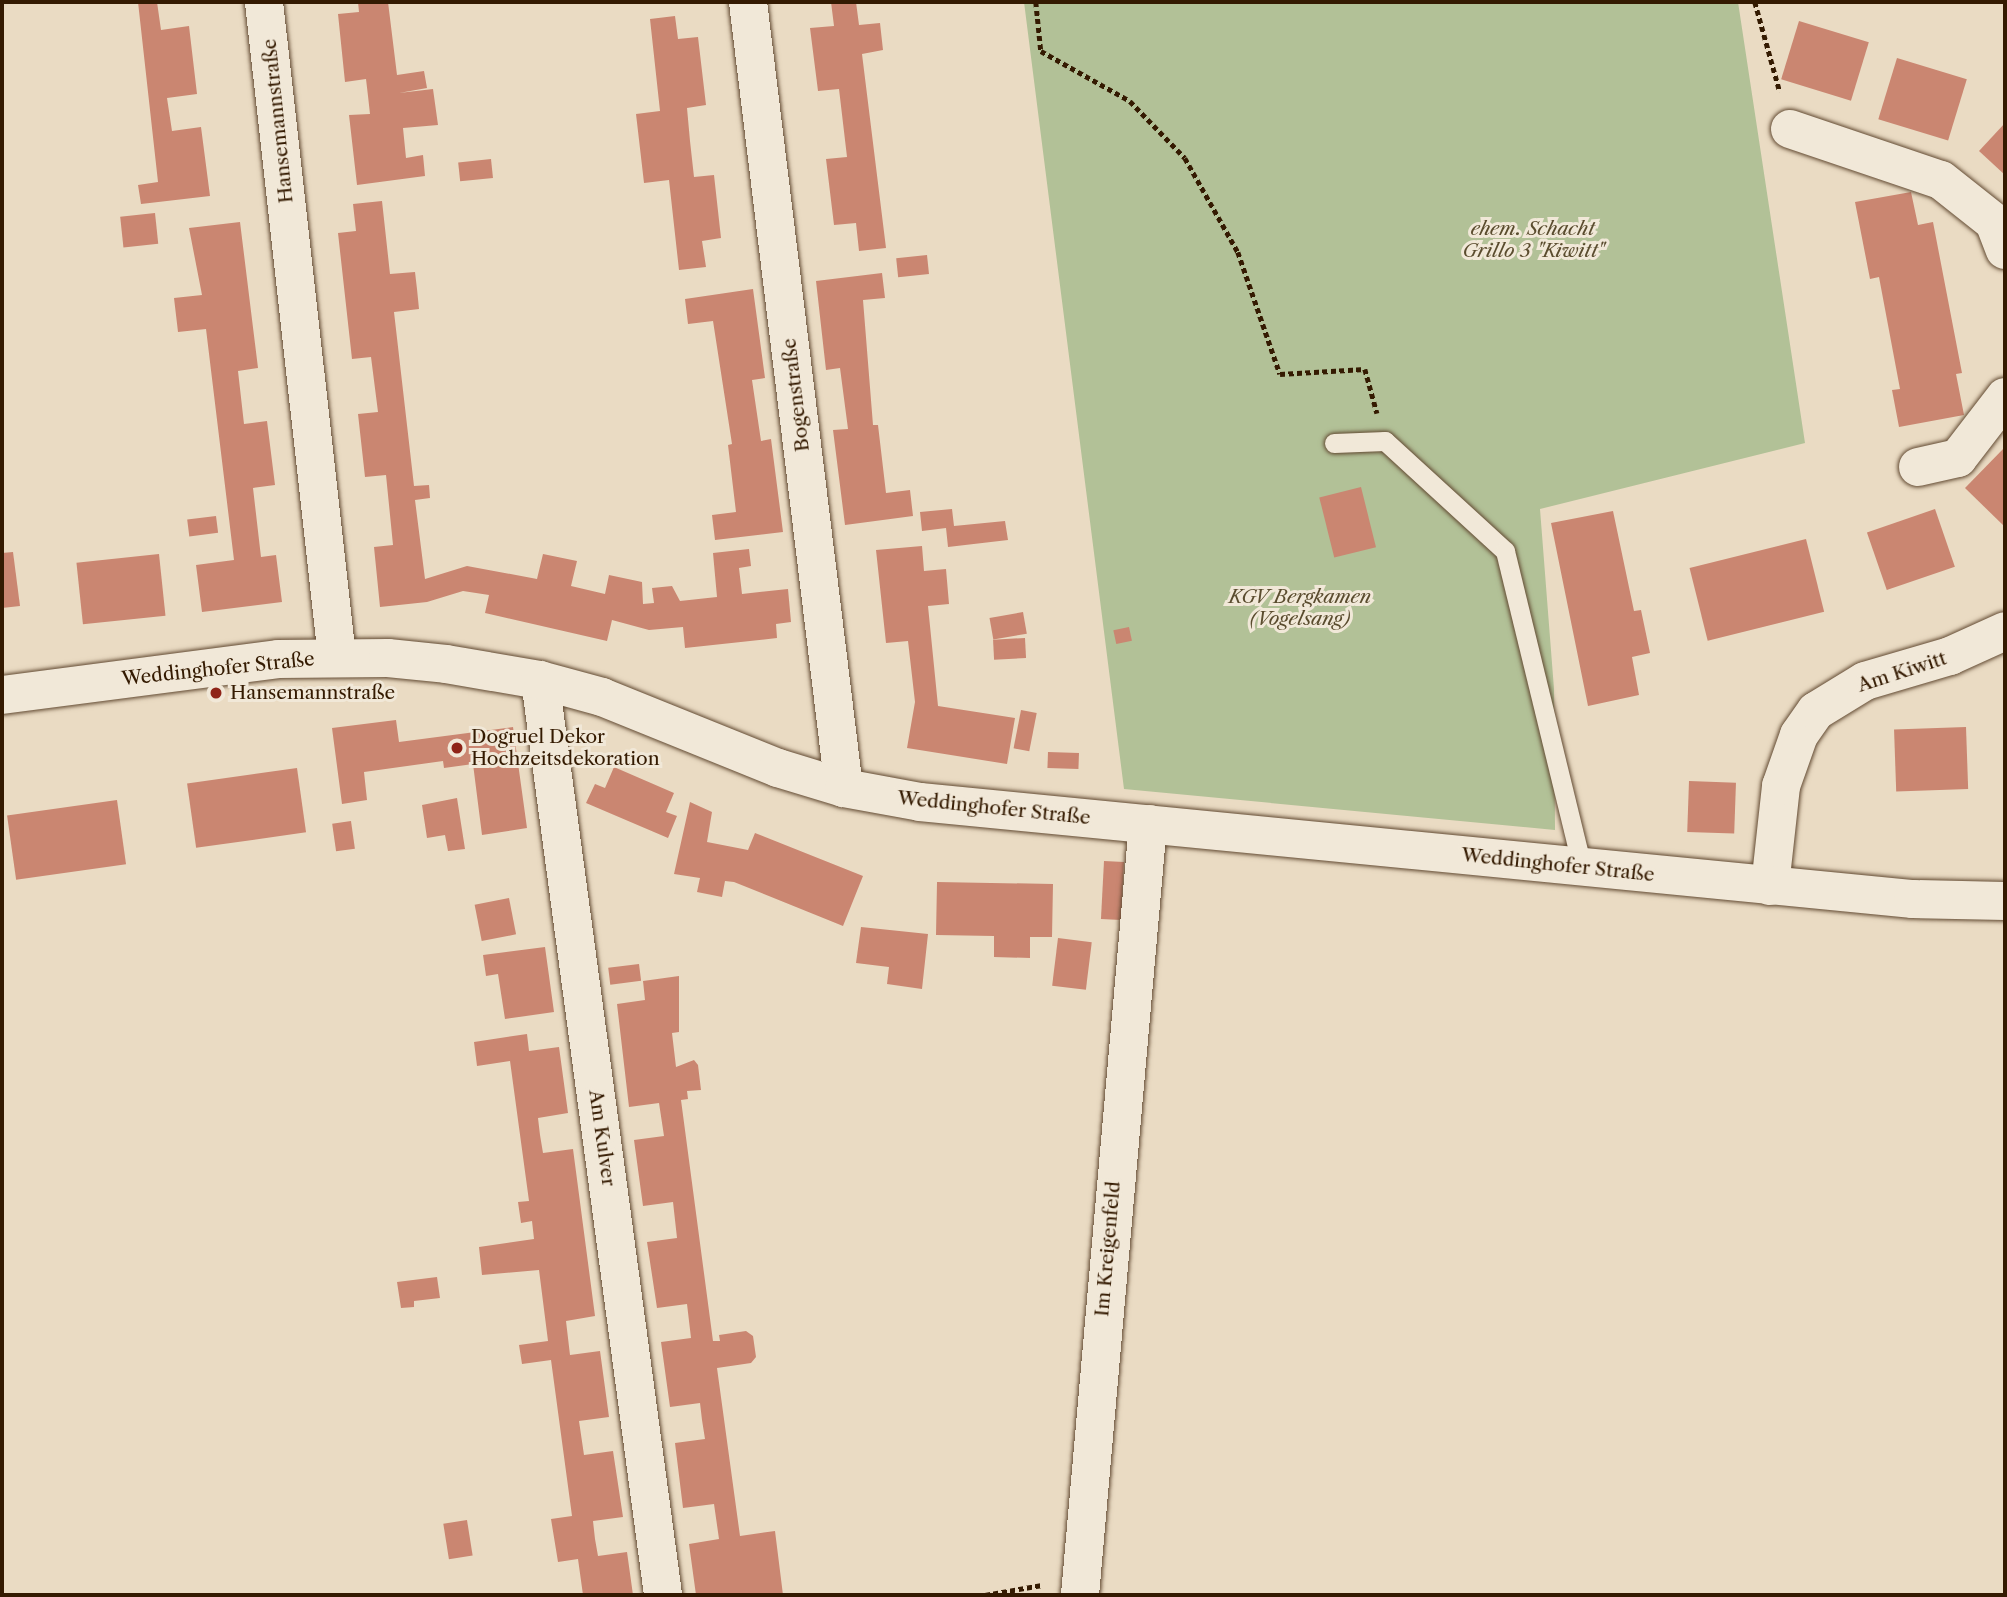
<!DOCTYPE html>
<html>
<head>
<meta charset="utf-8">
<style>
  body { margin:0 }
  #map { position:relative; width:2007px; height:1597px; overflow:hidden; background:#eadbc3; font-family:"Libre Caslon Text",serif }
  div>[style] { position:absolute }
  .green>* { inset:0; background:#b2c197 }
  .building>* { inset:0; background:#ca8671; transform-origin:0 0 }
  .path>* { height:4.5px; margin-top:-2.25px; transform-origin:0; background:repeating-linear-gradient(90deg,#341a01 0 5px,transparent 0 8.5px) }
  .roads { filter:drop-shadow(0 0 2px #624a32) drop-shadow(0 0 2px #624a32) }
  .lane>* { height:19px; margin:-9.5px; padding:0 9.5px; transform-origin:9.5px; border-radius:9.5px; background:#f1e8d8 }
  .street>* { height:38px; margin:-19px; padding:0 19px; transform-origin:19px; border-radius:19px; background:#f1e8d8 }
  .secondary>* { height:38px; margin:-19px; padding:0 19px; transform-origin:19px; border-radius:19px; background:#f1e8d8 }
  .dots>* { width:19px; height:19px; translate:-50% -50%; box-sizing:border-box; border:4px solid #f1e8d8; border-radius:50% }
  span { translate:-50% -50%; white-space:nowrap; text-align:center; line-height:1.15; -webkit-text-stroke:6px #f1e8d8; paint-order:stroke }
  .street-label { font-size:19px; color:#341a01 }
  .park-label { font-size:19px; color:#5a4c2e; font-style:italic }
  .poi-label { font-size:19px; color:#341a01 }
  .left { translate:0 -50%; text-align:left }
  .frame { position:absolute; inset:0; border:4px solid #341a01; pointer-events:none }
</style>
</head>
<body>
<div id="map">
  <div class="green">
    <div style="clip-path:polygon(1024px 2px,1738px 2px,1805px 443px,1540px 509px,1554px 689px,1555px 830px,1124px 789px)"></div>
  </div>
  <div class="building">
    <div style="clip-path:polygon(138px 2px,157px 2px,161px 30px,189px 26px,197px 94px,167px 98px,172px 131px,201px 127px,210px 196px,141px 204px,138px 185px,158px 182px)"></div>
    <div style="clip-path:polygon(358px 2px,388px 2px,397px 75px,424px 71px,427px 88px,399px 93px,433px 89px,438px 125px,403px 128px,406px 158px,423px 155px,425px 176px,357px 185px,349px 115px,370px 114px,368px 96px,366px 79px,345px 82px,338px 14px,359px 12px)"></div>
    <div style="clip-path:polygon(831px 2px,856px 2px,859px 25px,880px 23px,883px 50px,862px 54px,886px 248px,859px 251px,856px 223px,834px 225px,826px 159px,847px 157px,839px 89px,818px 91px,810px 28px,834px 26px)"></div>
    <div style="clip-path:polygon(675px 16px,678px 39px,698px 37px,706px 105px,687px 108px,690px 141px,694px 177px,714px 175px,721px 238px,702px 241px,706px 267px,679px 270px,669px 180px,644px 183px,636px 114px,660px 111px,650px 19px)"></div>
    <div style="left:1799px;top:21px;width:73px;height:61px;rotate:17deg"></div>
    <div style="left:1897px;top:58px;width:73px;height:64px;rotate:17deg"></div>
    <div style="clip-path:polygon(2005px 123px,2005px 175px,1979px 151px)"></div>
    <div style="left:491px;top:159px;width:19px;height:33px;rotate:84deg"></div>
    <div style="clip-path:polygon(1911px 192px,1918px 225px,1933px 222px,1962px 373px,1956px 374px,1964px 415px,1899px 427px,1892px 390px,1900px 389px,1879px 277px,1870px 279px,1855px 202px)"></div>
    <div style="clip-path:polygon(382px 201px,390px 274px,415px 272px,417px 289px,419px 309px,394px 312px,414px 486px,429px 485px,430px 498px,415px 500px,425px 579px,467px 566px,537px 579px,543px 554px,577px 561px,571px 586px,605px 594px,609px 575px,642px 582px,643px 604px,654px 603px,652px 588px,672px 586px,680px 601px,717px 597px,713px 553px,749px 549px,751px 566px,739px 568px,742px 594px,788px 589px,791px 622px,776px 624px,777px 638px,685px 648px,683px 627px,649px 630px,612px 620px,607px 641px,485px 613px,489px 595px,463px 591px,427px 602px,380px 607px,374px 547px,393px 545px,386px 475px,365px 477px,358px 414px,378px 412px,371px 357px,352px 359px,338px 233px,356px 231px,353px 204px)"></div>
    <div style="left:155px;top:213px;width:31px;height:35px;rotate:84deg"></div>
    <div style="clip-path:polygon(240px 222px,258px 368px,238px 371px,244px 424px,267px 421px,275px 485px,253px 488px,261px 557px,276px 555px,282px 602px,202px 612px,196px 565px,234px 560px,206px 329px,178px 332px,174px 298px,202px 295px,189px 228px)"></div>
    <div style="left:927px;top:255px;width:19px;height:31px;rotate:84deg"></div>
    <div style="clip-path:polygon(882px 273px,885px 298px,863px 300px,873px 425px,878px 425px,886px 493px,910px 490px,913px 516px,845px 525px,833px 430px,848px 429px,840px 368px,826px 370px,816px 281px)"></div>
    <div style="clip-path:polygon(753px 289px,765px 378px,752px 380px,761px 441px,771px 439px,783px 532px,715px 540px,712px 515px,736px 512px,728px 445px,732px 444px,713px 321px,688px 324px,685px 299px)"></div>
    <div style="clip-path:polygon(2005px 447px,2005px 527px,1965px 488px)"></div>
    <div style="left:1361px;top:487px;width:62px;height:43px;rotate:76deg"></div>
    <div style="clip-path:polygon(952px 509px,954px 526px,1005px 521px,1008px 540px,948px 547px,946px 528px,922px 531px,920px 512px)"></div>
    <div style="left:1935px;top:509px;width:61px;height:72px;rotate:71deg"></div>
    <div style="clip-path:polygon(1613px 511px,1634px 611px,1641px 610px,1650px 653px,1632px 657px,1639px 695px,1588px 706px,1551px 523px)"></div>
    <div style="left:216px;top:516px;width:17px;height:29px;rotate:83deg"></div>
    <div style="left:1806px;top:539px;width:75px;height:120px;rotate:76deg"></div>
    <div style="clip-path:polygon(922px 546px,924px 571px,946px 569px,949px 604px,928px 606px,938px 706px,1015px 718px,1007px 764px,907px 748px,915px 702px,908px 641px,886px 643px,876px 550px)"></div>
    <div style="clip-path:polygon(13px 552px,20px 606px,2px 608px,2px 553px)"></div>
    <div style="left:159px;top:554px;width:62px;height:83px;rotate:84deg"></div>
    <div style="left:1023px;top:612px;width:22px;height:34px;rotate:80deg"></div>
    <div style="left:1129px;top:627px;width:14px;height:16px;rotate:78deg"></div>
    <div style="left:1025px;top:638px;width:20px;height:32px;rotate:87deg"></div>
    <div style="left:1021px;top:710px;width:16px;height:39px;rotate:11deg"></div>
    <div style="clip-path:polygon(396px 720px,399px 742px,513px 727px,527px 828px,482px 835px,473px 764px,444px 768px,443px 761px,364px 772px,367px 800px,342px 804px,332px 728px)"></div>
    <div style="left:1966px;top:727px;width:62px;height:72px;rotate:88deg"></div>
    <div style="left:1048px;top:752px;width:31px;height:16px;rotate:2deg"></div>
    <div style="clip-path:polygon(614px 767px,674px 793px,666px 812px,677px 816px,668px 838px,586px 803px,595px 784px,605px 788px)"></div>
    <div style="left:297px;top:768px;width:65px;height:111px;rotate:82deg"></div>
    <div style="left:1689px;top:781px;width:47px;height:51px;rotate:2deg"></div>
    <div style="clip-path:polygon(457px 798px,465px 849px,448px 851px,445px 835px,427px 838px,422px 805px)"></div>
    <div style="left:117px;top:800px;width:65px;height:111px;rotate:82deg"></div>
    <div style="clip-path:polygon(690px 802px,712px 812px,707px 842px,748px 850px,755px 833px,863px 876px,843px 926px,734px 882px,725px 881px,722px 897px,697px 892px,700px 878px,674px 874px)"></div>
    <div style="left:351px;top:821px;width:28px;height:19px;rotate:82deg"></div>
    <div style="left:1104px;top:861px;width:20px;height:58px;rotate:3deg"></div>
    <div style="clip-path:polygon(937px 882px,1053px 884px,1052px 937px,1030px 937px,1030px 958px,994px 957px,994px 936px,936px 935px)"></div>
    <div style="left:509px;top:898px;width:37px;height:35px;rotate:79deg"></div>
    <div style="clip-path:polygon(861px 927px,928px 934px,922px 989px,887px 984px,889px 967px,856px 963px)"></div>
    <div style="left:1058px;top:938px;width:34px;height:48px;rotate:7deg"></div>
    <div style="clip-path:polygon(545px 947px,554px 1012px,505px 1019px,498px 974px,486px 976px,483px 955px)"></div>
    <div style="left:639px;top:964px;width:17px;height:31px;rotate:83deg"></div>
    <div style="clip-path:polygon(679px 976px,679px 1032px,672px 1033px,676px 1067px,694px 1060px,698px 1065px,701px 1090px,687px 1091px,688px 1099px,681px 1100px,713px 1341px,720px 1341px,719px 1335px,746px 1331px,753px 1336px,756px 1357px,751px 1363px,717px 1368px,740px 1536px,775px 1531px,783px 1595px,696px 1595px,689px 1544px,719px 1539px,714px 1504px,683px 1508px,675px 1443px,705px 1439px,702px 1420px,700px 1403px,670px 1407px,661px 1342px,691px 1338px,687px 1304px,657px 1308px,647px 1242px,677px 1238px,673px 1202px,643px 1206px,634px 1140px,664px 1136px,659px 1103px,629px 1107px,617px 1004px,645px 1000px,643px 981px)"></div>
    <div style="clip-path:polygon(527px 1034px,529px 1051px,559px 1047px,568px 1113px,538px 1118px,540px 1135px,543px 1153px,573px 1149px,595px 1316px,566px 1321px,570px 1355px,600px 1351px,609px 1417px,579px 1421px,584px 1455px,613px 1451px,623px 1517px,593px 1521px,595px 1539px,598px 1556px,627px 1552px,633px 1595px,583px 1595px,578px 1559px,558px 1562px,551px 1519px,572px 1516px,551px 1360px,522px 1364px,519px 1345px,548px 1341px,539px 1270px,482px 1275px,479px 1247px,534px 1239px,532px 1221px,521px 1223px,518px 1202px,529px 1201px,510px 1061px,477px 1066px,474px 1042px)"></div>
    <div style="clip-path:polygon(437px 1277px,440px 1298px,414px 1301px,414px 1307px,401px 1308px,397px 1282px)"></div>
    <div style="left:467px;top:1520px;width:36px;height:24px;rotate:81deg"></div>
  </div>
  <div class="path">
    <div style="left:1036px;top:2px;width:49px;rotate:84.2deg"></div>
    <div style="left:1041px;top:51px;width:102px;rotate:29.3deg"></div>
    <div style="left:1130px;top:101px;width:79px;rotate:46deg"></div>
    <div style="left:1185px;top:158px;width:108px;rotate:60.6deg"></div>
    <div style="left:1238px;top:252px;width:129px;rotate:71deg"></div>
    <div style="left:1280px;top:374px;width:85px;rotate:-3.4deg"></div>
    <div style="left:1365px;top:369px;width:46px;rotate:74.7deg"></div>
    <div style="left:1755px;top:2px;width:93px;rotate:74.5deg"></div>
    <div style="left:985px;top:1595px;width:58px;rotate:-10deg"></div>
  </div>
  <div class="roads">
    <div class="lane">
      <div style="left:1334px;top:443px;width:51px;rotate:-2.2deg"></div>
      <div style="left:1385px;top:441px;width:163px;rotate:42.5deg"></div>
      <div style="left:1505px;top:551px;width:325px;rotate:76.3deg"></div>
    </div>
    <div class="street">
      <div style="left:264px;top:2px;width:659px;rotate:83.64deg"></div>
      <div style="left:748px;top:2px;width:792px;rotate:83.04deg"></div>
      <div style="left:1790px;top:129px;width:159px;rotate:18.7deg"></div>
      <div style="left:1941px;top:180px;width:68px;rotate:38.4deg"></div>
      <div style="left:1994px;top:222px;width:30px;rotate:69deg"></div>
      <div style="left:1918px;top:467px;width:41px;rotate:-12.7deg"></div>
      <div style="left:1958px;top:458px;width:77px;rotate:-52.4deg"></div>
      <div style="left:540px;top:680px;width:923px;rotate:82.34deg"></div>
      <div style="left:1770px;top:886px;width:101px;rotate:-83.7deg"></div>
      <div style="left:1781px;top:786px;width:54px;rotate:-70.6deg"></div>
      <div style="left:1799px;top:735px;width:29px;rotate:-55deg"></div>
      <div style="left:1816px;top:711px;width:57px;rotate:-31.5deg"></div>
      <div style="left:1865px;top:681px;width:89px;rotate:-16.4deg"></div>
      <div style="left:1950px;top:656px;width:60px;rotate:-24.4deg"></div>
      <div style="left:1080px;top:1595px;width:774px;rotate:-84.96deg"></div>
    </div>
    <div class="secondary">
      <div style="left:2px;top:695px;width:278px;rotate:-7.4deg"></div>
      <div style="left:278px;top:659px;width:110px;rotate:-0.5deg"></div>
      <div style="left:388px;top:658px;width:58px;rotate:5.9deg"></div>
      <div style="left:446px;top:664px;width:95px;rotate:9.7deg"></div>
      <div style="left:540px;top:680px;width:64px;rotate:15.3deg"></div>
      <div style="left:602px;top:697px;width:190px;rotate:22deg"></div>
      <div style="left:778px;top:768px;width:69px;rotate:16.9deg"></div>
      <div style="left:844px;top:788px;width:77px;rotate:10.4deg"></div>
      <div style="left:920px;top:802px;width:998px;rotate:5.58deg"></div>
      <div style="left:1913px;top:899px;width:92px;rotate:1.2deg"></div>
    </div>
  </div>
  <div class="dots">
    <div style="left:216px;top:693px;background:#8f2418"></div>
    <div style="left:457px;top:748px;background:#8f2418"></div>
  </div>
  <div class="street-label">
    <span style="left:278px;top:121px;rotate:-96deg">Hansemannstraße</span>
    <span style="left:796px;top:395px;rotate:-97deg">Bogenstraße</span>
    <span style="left:218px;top:669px;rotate:-6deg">Weddinghofer Straße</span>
    <span style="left:1902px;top:672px;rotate:-18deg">Am Kiwitt</span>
    <span style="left:994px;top:808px;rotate:6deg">Weddinghofer Straße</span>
    <span style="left:1558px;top:865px;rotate:6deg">Weddinghofer Straße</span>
    <span style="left:602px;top:1138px;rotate:82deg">Am Kulver</span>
    <span style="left:1108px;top:1249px;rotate:-85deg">Im Kreigenfeld</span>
  </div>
  <div class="park-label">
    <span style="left:1533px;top:240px">ehem. Schacht<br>Grillo 3 "Kiwitt"</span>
    <span style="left:1300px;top:608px">KGV Bergkamen<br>(Vogelsang)</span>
  </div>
  <div class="poi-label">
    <span class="left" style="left:230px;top:693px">Hansemannstraße</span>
    <span class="left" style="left:471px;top:748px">Dogruel Dekor<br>Hochzeitsdekoration</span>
  </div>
  <div class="frame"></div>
</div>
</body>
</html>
